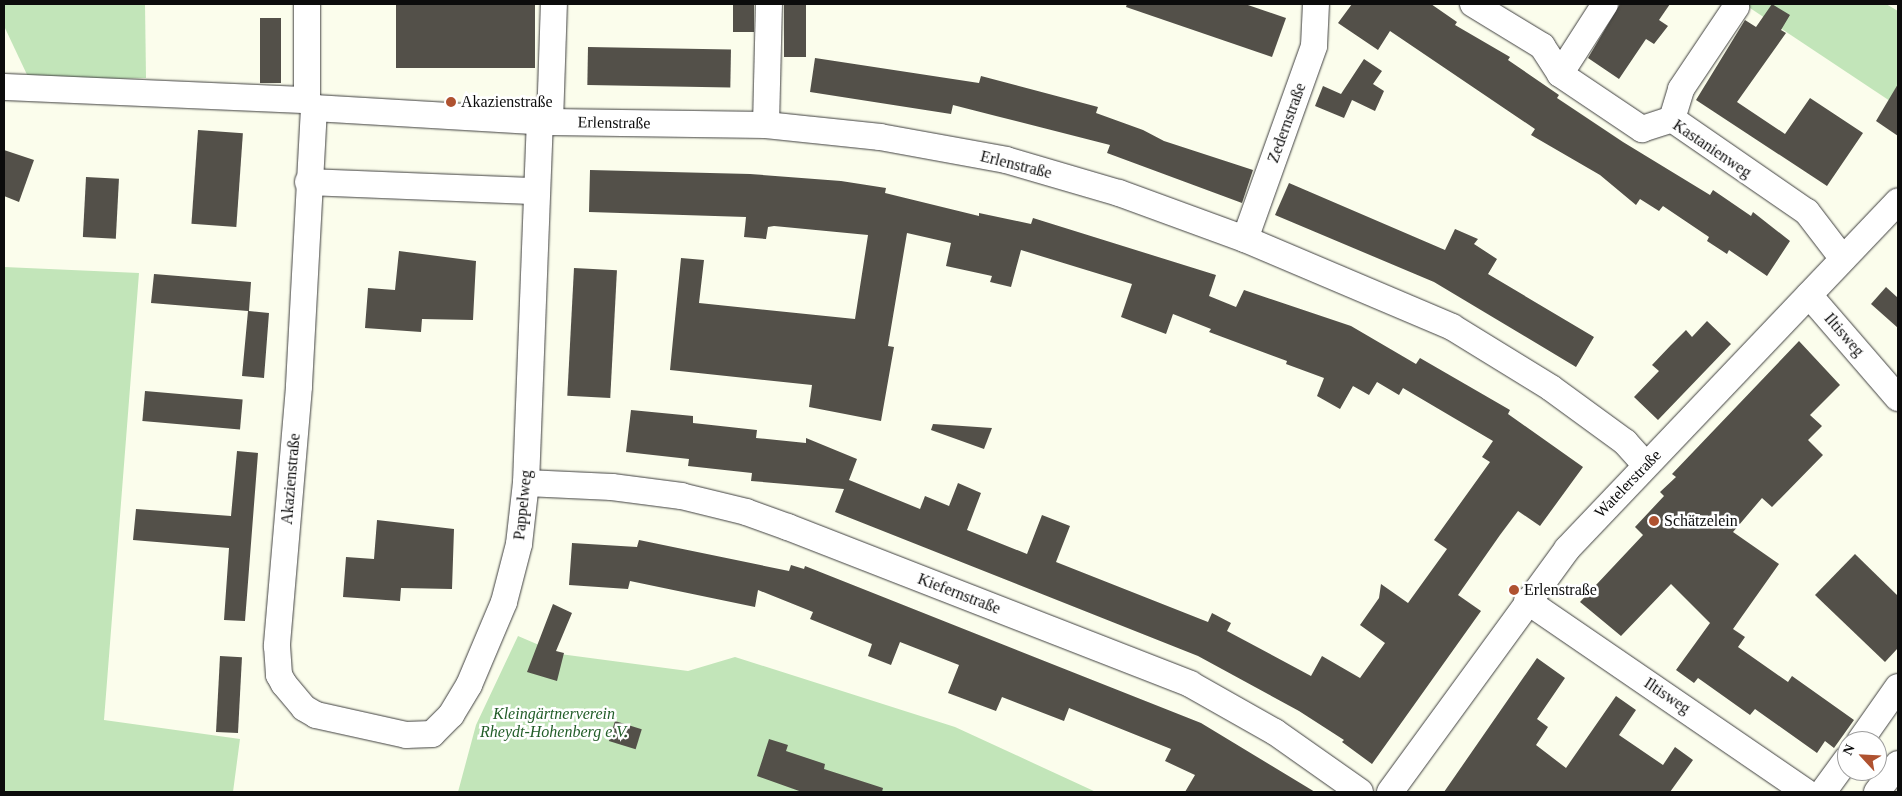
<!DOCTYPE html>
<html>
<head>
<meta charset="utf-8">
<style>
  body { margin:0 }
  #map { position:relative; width:1902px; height:796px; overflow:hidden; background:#fbfdec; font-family:Georgia,serif }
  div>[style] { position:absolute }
  .green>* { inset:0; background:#c2e5b9 }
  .building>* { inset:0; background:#535049; transform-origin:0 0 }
  .roads { filter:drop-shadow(0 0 1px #3f3f3f) drop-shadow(0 0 1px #3f3f3f) }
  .minor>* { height:26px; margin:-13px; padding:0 13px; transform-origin:13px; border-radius:13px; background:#fff }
  .dots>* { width:14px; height:14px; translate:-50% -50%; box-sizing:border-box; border:2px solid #fff; border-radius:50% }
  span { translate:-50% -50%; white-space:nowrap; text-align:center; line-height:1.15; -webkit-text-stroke:5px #fff; paint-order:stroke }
  .poi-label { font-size:16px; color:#0c0c0c }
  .left { translate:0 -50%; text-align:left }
  .street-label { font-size:16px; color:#0c0c0c }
  .park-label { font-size:16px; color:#225d28; font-style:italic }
  .frame { position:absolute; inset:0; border:5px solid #0c0c0c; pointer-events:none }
  .north { position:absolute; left:1837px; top:731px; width:50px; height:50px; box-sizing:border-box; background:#fff; border:1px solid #9e9e9e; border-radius:50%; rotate:295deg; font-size:14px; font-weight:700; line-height:20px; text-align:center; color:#0c0c0c }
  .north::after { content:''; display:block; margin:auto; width:18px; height:22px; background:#af5230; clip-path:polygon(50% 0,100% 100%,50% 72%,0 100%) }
</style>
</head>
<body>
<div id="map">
  <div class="green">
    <div style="clip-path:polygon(4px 4px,145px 4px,146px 78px,30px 81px,4px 26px)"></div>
    <div style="clip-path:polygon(1744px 4px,1886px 4px,1898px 11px,1898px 89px,1890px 101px)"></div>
    <div style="clip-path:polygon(4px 267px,139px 273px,104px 720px,240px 739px,233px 792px,4px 792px)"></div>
    <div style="clip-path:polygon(518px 636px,560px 654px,688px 671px,735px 657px,955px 727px,1096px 792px,458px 792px,476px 725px)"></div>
  </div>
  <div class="building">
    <div style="left:396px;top:4px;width:139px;height:64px"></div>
    <div style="left:733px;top:4px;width:21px;height:28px"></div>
    <div style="left:784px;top:4px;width:22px;height:53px"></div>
    <div style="clip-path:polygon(1127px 4px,1245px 4px,1286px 18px,1272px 57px,1126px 7px)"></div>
    <div style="clip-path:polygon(1352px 4px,1431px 4px,1457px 22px,1455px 25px,1510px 57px,1508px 60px,1559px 95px,1557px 98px,1623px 142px,1710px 195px,1713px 190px,1751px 216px,1753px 212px,1790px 241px,1767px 276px,1729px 250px,1727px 254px,1707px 241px,1709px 237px,1663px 206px,1659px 211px,1640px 199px,1636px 205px,1600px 175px,1531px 135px,1535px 129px,1390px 31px,1378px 50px,1338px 23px)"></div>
    <div style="clip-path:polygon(1620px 4px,1670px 4px,1659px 20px,1668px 26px,1654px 44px,1646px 39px,1619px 79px,1588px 58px)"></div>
    <div style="clip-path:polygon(1772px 4px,1790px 15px,1781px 30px,1786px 33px,1737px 102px,1785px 134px,1810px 98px,1863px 133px,1827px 186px,1696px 100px,1745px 20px,1756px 27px)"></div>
    <div style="left:260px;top:18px;width:21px;height:65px"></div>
    <div style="left:588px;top:47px;width:143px;height:38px;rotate:1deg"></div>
    <div style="clip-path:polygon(815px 58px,979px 83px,981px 76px,1098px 107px,1096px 113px,1143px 130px,1164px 141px,1253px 170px,1242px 203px,1107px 153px,1110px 145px,996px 116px,953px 105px,951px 114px,810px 92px)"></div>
    <div style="clip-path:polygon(1364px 59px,1382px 71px,1373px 84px,1384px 91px,1375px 111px,1352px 100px,1344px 118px,1315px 106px,1323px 86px,1341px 94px)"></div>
    <div style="clip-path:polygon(1898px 84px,1898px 136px,1876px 121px)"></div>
    <div style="left:198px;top:130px;width:45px;height:94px;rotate:4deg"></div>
    <div style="clip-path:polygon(4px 150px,34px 160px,19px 202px,4px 196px)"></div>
    <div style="clip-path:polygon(590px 170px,750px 174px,841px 181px,886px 188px,885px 193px,979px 216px,979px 213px,1031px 224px,1033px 218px,1216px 275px,1209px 296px,1236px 307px,1244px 290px,1351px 326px,1416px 364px,1420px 358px,1510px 410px,1508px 414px,1583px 467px,1540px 526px,1518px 511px,1500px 535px,1458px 595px,1481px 611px,1372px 764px,1342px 742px,1344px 740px,1299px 711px,1198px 656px,835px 512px,844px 489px,751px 481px,752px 473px,688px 466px,689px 459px,626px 452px,631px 410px,693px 416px,693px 423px,757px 430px,756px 438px,806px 443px,806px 438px,857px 459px,849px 480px,920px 509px,925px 496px,949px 506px,958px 483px,981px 493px,967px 530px,1027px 554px,1042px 515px,1070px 526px,1056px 562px,1208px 622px,1212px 613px,1231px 623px,1227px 631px,1311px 676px,1322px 656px,1360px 678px,1385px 643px,1360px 625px,1379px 598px,1381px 584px,1408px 603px,1447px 549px,1434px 540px,1490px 462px,1482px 457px,1493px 441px,1403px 388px,1399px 395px,1377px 382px,1369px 395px,1353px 386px,1340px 409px,1317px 396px,1324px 378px,1286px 364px,1287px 361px,1209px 332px,1211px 329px,1173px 314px,1166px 334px,1121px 317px,1132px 284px,1021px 250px,1011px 287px,990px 282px,992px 276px,946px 266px,951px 243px,907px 233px,888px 346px,894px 347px,881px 421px,809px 407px,812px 385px,670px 370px,681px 258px,704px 260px,699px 303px,855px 319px,868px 235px,774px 226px,768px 227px,766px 239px,744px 237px,746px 217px,589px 212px)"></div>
    <div style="left:86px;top:177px;width:33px;height:60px;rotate:3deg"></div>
    <div style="clip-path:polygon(1289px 183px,1445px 250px,1455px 229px,1478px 239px,1474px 244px,1497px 259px,1488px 274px,1594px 337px,1576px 367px,1434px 282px,1275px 215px)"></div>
    <div style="clip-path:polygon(399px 251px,476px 261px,473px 320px,422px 319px,421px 332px,365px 328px,368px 288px,395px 290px)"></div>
    <div style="left:574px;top:268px;width:43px;height:128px;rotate:3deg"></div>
    <div style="clip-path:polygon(154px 274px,251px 282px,249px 311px,269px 313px,264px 378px,242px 376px,248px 311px,151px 303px)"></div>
    <div style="clip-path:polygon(1886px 287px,1898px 298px,1898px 328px,1871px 304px)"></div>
    <div style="clip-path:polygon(1707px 321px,1731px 344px,1658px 420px,1634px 397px,1659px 371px,1652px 365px,1671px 345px,1686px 330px,1692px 337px)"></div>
    <div style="clip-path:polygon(1799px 341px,1840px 385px,1810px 415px,1822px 426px,1808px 440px,1823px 455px,1772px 507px,1762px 498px,1733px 532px,1779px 564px,1733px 629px,1745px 637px,1738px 647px,1788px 682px,1792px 676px,1854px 720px,1834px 748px,1825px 741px,1817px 753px,1755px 709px,1750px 715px,1698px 678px,1694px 683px,1676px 670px,1710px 623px,1671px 584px,1621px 636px,1580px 602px,1643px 535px,1635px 527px,1664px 496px,1660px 492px,1676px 477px,1672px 474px)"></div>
    <div style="left:145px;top:391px;width:98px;height:30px;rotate:5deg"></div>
    <div style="clip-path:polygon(933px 424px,992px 428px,984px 449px,931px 430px)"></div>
    <div style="clip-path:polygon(237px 451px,258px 453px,245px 621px,224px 620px,229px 548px,133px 540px,136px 509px,231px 516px)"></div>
    <div style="clip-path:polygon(377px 520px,454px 529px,452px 589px,401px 588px,400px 601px,343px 597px,346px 557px,374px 559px)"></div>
    <div style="clip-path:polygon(639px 540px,789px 571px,791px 565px,804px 569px,805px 566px,1201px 723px,1315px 792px,1185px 792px,1195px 775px,1165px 761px,1171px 749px,1069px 708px,1064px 721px,1002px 697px,996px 711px,948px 693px,959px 665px,900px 642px,891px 665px,868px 656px,872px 644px,810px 619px,813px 612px,758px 590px,755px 607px,630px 581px,628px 589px,569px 585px,572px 543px,637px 547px)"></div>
    <div style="clip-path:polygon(1855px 554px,1898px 596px,1898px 648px,1885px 662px,1815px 595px)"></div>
    <div style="clip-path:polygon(553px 604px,572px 613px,556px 651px,564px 653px,557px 681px,527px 672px)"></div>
    <div style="left:220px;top:656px;width:22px;height:76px;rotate:3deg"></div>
    <div style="clip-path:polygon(1537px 658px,1565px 678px,1537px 719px,1548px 727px,1536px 745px,1566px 768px,1616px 696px,1636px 710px,1619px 735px,1663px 765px,1675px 747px,1693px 760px,1670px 792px,1444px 792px)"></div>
    <div style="left:615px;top:721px;width:28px;height:21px;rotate:17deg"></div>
    <div style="clip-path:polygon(769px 739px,788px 745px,786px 751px,825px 764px,824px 769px,883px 788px,882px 792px,802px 792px,757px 776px)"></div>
  </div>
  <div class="roads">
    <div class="minor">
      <div style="left:307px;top:4px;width:96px;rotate:90deg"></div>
      <div style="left:307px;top:100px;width:11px;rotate:49deg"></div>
      <div style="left:314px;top:108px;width:279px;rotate:93.1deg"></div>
      <div style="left:299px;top:387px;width:260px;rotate:94.9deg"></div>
      <div style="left:277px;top:646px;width:29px;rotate:86deg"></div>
      <div style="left:279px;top:675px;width:10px;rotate:61deg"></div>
      <div style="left:284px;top:684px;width:31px;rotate:50deg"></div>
      <div style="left:304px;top:708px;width:14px;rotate:30deg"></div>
      <div style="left:316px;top:715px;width:92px;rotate:12.5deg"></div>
      <div style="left:406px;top:735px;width:26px;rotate:-2deg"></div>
      <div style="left:432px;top:734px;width:27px;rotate:-45deg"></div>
      <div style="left:451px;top:715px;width:35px;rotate:-59deg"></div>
      <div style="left:469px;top:685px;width:90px;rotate:-67.1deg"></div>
      <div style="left:504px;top:602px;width:60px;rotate:-75.5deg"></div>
      <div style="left:519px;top:544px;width:61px;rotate:-83.5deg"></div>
      <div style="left:526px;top:483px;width:362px;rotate:-87.8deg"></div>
      <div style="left:1473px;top:4px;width:81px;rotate:31.3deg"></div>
      <div style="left:1542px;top:46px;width:33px;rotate:57deg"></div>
      <div style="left:1560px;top:74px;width:99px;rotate:33.9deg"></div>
      <div style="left:1642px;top:129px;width:32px;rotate:-18deg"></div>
      <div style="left:1672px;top:119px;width:164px;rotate:34.6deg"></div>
      <div style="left:1807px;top:212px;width:59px;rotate:52.5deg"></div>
      <div style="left:1560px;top:74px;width:83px;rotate:-57.3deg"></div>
      <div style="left:4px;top:87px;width:303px;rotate:2.5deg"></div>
      <div style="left:314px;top:108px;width:236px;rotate:3.4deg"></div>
      <div style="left:550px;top:122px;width:216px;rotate:0.8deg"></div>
      <div style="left:766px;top:125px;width:115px;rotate:6deg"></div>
      <div style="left:880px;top:137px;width:128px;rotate:10.3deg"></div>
      <div style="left:1006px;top:160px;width:118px;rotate:16.3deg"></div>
      <div style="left:1119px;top:193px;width:134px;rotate:20.1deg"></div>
      <div style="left:1245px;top:239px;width:225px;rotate:23deg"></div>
      <div style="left:1452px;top:327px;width:116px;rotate:31.6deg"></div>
      <div style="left:1551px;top:388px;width:92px;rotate:36.1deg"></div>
      <div style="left:1625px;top:442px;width:31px;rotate:48deg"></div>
      <div style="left:1672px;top:119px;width:31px;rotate:-73deg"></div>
      <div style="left:1681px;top:89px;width:99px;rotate:-56.1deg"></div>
      <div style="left:550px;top:122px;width:118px;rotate:-88.1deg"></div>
      <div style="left:766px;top:125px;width:121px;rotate:-88.6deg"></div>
      <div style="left:308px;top:182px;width:229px;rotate:2.3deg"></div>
      <div style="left:1245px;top:239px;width:205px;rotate:-70.3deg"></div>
      <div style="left:1314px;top:46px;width:42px;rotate:-87.3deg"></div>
      <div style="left:1809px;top:295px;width:136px;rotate:49.2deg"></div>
      <div style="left:526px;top:483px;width:86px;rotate:2.7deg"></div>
      <div style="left:612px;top:487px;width:70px;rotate:7.4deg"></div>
      <div style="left:681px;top:496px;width:67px;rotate:13.8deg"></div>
      <div style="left:746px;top:512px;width:45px;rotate:19.7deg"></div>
      <div style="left:788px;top:527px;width:432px;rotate:21.3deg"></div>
      <div style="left:1190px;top:684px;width:98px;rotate:29.5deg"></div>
      <div style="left:1275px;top:732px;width:104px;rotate:35.2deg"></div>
      <div style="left:1527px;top:601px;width:338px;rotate:34.4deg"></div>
      <div style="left:1860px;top:741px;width:66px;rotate:-54.9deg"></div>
      <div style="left:1390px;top:792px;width:301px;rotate:-53.9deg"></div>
      <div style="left:1567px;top:549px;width:480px;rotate:-46.4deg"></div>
      <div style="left:1823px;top:792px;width:41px;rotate:-54deg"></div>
      <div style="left:1877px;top:792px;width:35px;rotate:-53deg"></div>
    </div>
  </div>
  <div class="dots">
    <div style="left:451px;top:102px;background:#af5230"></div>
    <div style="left:1654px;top:521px;background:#af5230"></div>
    <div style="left:1514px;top:590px;background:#af5230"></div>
  </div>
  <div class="poi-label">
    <span class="left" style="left:461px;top:102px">Akazienstraße</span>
    <span class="left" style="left:1664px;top:521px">Schätzelein</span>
    <span class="left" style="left:1524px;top:590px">Erlenstraße</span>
  </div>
  <div class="street-label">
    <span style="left:614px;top:123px;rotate:1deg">Erlenstraße</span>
    <span style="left:1287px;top:123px;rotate:-70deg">Zedernstraße</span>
    <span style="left:1712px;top:149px;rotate:34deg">Kastanienweg</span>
    <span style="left:1016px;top:165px;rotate:14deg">Erlenstraße</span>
    <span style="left:1844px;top:335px;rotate:49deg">Iltisweg</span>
    <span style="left:291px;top:479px;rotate:-85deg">Akazienstraße</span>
    <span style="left:1628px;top:484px;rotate:-46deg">Watelerstraße</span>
    <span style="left:523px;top:505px;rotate:-84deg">Pappelweg</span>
    <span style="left:959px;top:594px;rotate:21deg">Kiefernstraße</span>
    <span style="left:1667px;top:696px;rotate:34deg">Iltisweg</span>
  </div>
  <div class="park-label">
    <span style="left:554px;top:723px">Kleingärtnerverein<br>Rheydt-Hohenberg e.V.</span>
  </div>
  <div class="frame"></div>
  <div class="north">N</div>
</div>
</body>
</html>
